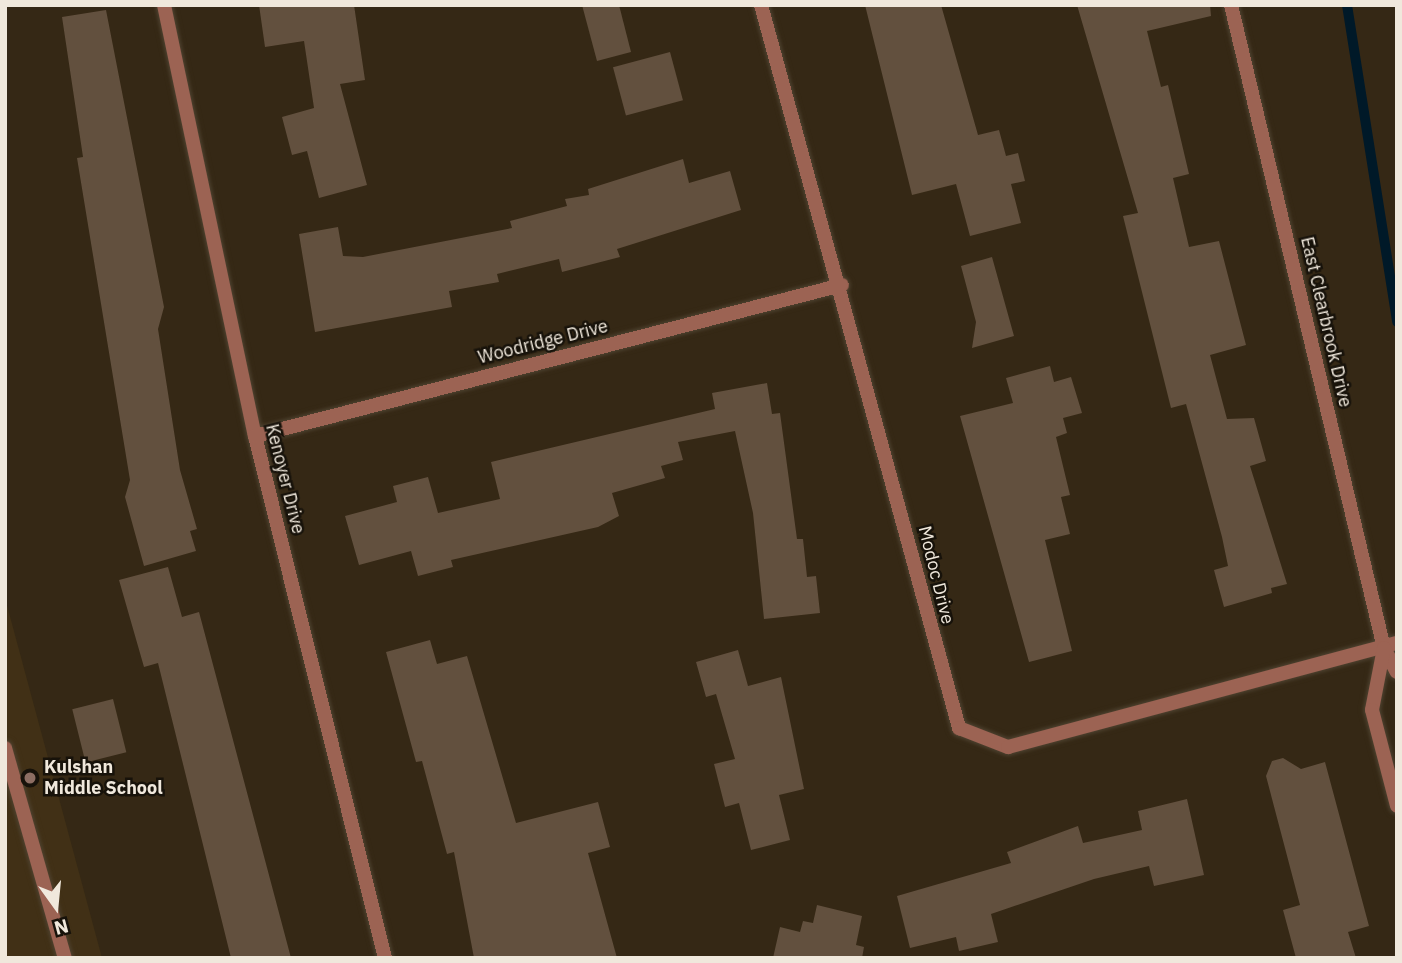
<!DOCTYPE html>
<html>
<head>
<meta charset="utf-8">
<style>
  body { margin:0 }
  #map { position:relative; width:1402px; height:963px; overflow:hidden; background:#352815; font-family:"IBM Plex Sans",sans-serif }
  div>[style] { position:absolute }
  .built>* { inset:0; background:#413016 }
  .stream>* { height:10px; margin:-5px; padding:0 5px; transform-origin:5px; border-radius:5px; background:#001928 }
  .building>* { inset:0; background:#62503e; transform-origin:0 0 }
  .roads { filter:drop-shadow(0 0 2px #4f4331) drop-shadow(0 0 2px #4f4331) }
  .service>* { height:14px; margin:-7px; padding:0 7px; transform-origin:7px; border-radius:7px; background:#9c6353 }
  .minor>* { height:14px; margin:-7px; padding:0 7px; transform-origin:7px; border-radius:7px; background:#9c6353 }
  .dots>* { width:19px; height:19px; translate:-50% -50%; box-sizing:border-box; border:4px solid #17120a; border-radius:50% }
  span { translate:-50% -50%; white-space:nowrap; text-align:center; line-height:1.15; -webkit-text-stroke:5px #17120a; paint-order:stroke }
  .street-label { font-size:18px; color:#f0e8dc }
  .poi-label { font-size:18px; color:#f0e8dc; font-weight:700 }
  .left { translate:0 -50%; text-align:left }
  .frame { position:absolute; inset:0; border:7px solid #f0e8dc; pointer-events:none }
  .north { position:absolute; left:21px; top:872px; width:70px; height:70px; -webkit-text-stroke:5px #17120a; paint-order:stroke; rotate:165deg; font-size:19px; font-weight:700; line-height:28px; text-align:center; color:#f0e8dc }
  .north::after { content:''; display:block; margin:auto; width:24px; height:32px; background:#f0e8dc; clip-path:polygon(50% 0,100% 100%,50% 72%,0 100%) }
</style>
</head>
<body>
<div id="map">
  <div class="built">
    <div style="clip-path:polygon(5px 598px,102px 958px,5px 958px)"></div>
  </div>
  <div class="stream">
    <div style="left:1347px;top:5px;width:321px;rotate:81deg"></div>
  </div>
  <div class="building">
    <div style="clip-path:polygon(259px 5px,354px 5px,365px 80px,340px 84px,367px 185px,319px 198px,307px 151px,292px 155px,282px 117px,314px 108px,304px 41px,265px 47px)"></div>
    <div style="clip-path:polygon(582px 5px,619px 5px,631px 52px,597px 61px)"></div>
    <div style="clip-path:polygon(865px 5px,941px 5px,978px 135px,999px 130px,1006px 156px,1018px 153px,1025px 181px,1011px 184px,1021px 223px,970px 236px,956px 184px,912px 195px)"></div>
    <div style="clip-path:polygon(1077px 5px,1210px 5px,1211px 16px,1147px 31px,1161px 87px,1168px 85px,1189px 174px,1173px 178px,1189px 247px,1219px 241px,1246px 345px,1210px 355px,1227px 419px,1254px 418px,1266px 461px,1250px 466px,1287px 584px,1271px 588px,1272px 593px,1224px 607px,1214px 570px,1228px 566px,1222px 537px,1186px 404px,1171px 408px,1123px 216px,1138px 213px)"></div>
    <div style="clip-path:polygon(106px 10px,164px 307px,158px 329px,180px 470px,197px 529px,190px 531px,196px 551px,144px 566px,125px 497px,130px 480px,77px 158px,83px 157px,62px 17px)"></div>
    <div style="left:670px;top:52px;width:50px;height:59px;rotate:75deg"></div>
    <div style="clip-path:polygon(683px 159px,689px 183px,730px 171px,741px 210px,617px 249px,620px 257px,562px 272px,559px 259px,497px 274px,499px 282px,449px 291px,452px 307px,315px 332px,299px 234px,338px 227px,343px 256px,363px 257px,512px 228px,510px 221px,567px 206px,565px 199px,589px 195px,588px 189px)"></div>
    <div style="clip-path:polygon(992px 257px,1014px 336px,972px 348px,976px 322px,961px 266px)"></div>
    <div style="clip-path:polygon(1050px 366px,1054px 382px,1071px 377px,1082px 413px,1063px 418px,1067px 433px,1056px 437px,1070px 495px,1061px 497px,1070px 534px,1045px 540px,1072px 651px,1029px 662px,960px 416px,1013px 403px,1006px 378px)"></div>
    <div style="clip-path:polygon(767px 383px,772px 414px,780px 413px,797px 539px,803px 539px,807px 577px,816px 576px,820px 613px,764px 619px,753px 513px,735px 431px,678px 442px,683px 460px,661px 466px,665px 478px,612px 493px,619px 516px,598px 527px,451px 560px,453px 567px,418px 576px,411px 551px,359px 565px,345px 516px,397px 502px,393px 486px,428px 477px,438px 513px,500px 499px,491px 462px,715px 409px,712px 393px)"></div>
    <div style="clip-path:polygon(168px 567px,182px 617px,199px 612px,291px 958px,231px 958px,158px 663px,144px 667px,119px 580px)"></div>
    <div style="clip-path:polygon(430px 640px,437px 664px,467px 656px,516px 823px,598px 802px,610px 847px,588px 853px,617px 958px,474px 958px,454px 852px,447px 854px,422px 761px,416px 762px,386px 652px)"></div>
    <div style="clip-path:polygon(738px 650px,748px 686px,781px 677px,804px 789px,779px 795px,790px 840px,751px 850px,739px 803px,725px 807px,714px 764px,735px 759px,716px 694px,706px 697px,696px 662px)"></div>
    <div style="left:113px;top:699px;width:55px;height:42px;rotate:76deg"></div>
    <div style="clip-path:polygon(1283px 758px,1301px 769px,1325px 762px,1369px 926px,1348px 932px,1356px 958px,1296px 958px,1283px 910px,1300px 905px,1266px 776px,1272px 761px)"></div>
    <div style="clip-path:polygon(1187px 799px,1204px 875px,1154px 886px,1149px 866px,1094px 879px,991px 914px,998px 942px,959px 951px,956px 937px,910px 948px,897px 896px,1011px 863px,1007px 852px,1078px 826px,1083px 843px,1142px 830px,1138px 811px)"></div>
    <div style="clip-path:polygon(817px 905px,862px 916px,856px 945px,864px 947px,862px 958px,773px 958px,780px 927px,800px 932px,803px 921px,813px 923px)"></div>
  </div>
  <div class="roads">
    <div class="service">
      <div style="left:5px;top:748px;width:218px;rotate:74.1deg"></div>
    </div>
    <div class="minor">
      <div style="left:164px;top:5px;width:441px;rotate:78.1deg"></div>
      <div style="left:255px;top:436px;width:538px;rotate:76.02deg"></div>
      <div style="left:761px;top:5px;width:750px;rotate:74.68deg"></div>
      <div style="left:959px;top:728px;width:53px;rotate:21.2deg"></div>
      <div style="left:1008px;top:747px;width:403px;rotate:-15deg"></div>
      <div style="left:1231px;top:5px;width:661px;rotate:76.62deg"></div>
      <div style="left:1384px;top:648px;width:27px;rotate:62deg"></div>
      <div style="left:255px;top:436px;width:606px;rotate:-14.43deg"></div>
      <div style="left:1384px;top:648px;width:63px;rotate:101deg"></div>
      <div style="left:1372px;top:710px;width:99px;rotate:75.4deg"></div>
    </div>
  </div>
  <div class="dots">
    <div style="left:30px;top:778px;background:#8d6e63"></div>
  </div>
  <div class="street-label">
    <span style="left:1326px;top:322px;rotate:77deg">East Clearbrook Drive</span>
    <span style="left:543px;top:342px;rotate:-14deg">Woodridge Drive</span>
    <span style="left:285px;top:479px;rotate:76deg">Kenoyer Drive</span>
    <span style="left:936px;top:575px;rotate:76deg">Modoc Drive</span>
  </div>
  <div class="poi-label">
    <span class="left" style="left:44px;top:778px">Kulshan<br>Middle School</span>
  </div>
  <div class="frame"></div>
  <div class="north">N</div>
</div>
</body>
</html>
